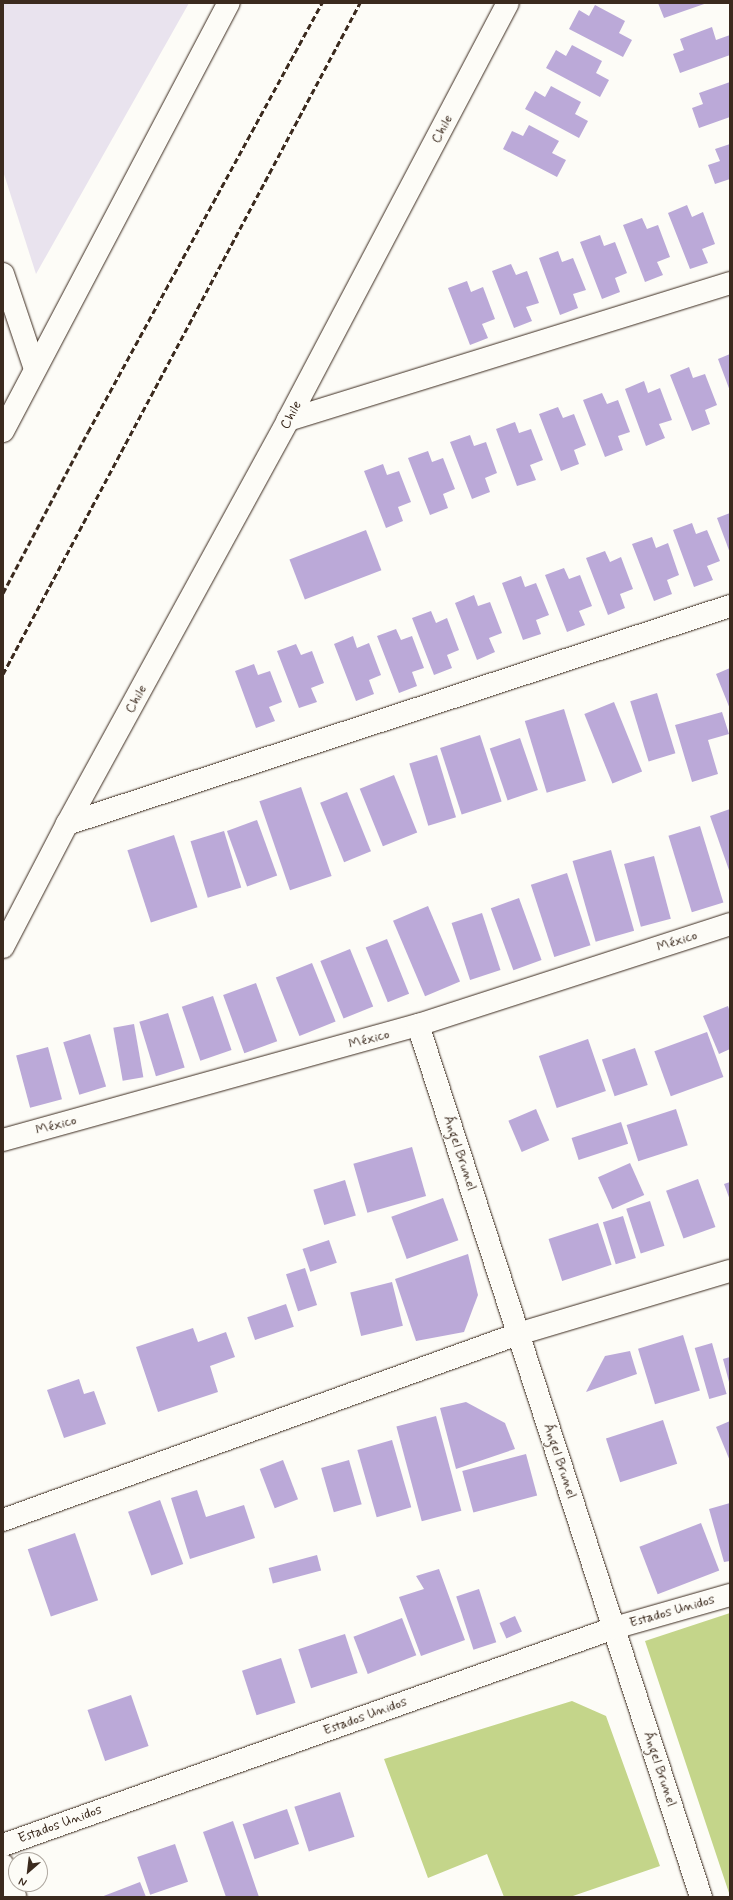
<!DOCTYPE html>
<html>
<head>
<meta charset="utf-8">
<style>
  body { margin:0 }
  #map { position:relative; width:733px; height:1900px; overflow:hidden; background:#fdfcf7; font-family:Mynerve,sans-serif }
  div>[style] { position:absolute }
  .built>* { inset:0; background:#e9e3ee }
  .green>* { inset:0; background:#c4d58a }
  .building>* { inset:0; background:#bba9d8; transform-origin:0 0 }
  .roads { filter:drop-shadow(0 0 1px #3b2a1e) drop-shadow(0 0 1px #3b2a1e) }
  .minor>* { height:22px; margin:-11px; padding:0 11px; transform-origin:11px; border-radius:11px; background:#fdfcf7 }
  .rail>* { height:3px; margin-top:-1.5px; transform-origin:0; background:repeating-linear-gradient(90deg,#3b2a1e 0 6px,transparent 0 9px) }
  span { translate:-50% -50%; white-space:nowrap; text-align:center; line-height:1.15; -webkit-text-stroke:3px #fdfcf7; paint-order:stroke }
  .street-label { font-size:14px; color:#3b2a1e }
  .frame { position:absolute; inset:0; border:4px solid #3b2a1e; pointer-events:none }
  .north { position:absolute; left:8px; top:1852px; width:40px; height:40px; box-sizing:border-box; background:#fdfcf7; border:1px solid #afa8a0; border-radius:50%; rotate:208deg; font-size:11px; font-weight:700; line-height:16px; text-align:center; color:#3b2a1e }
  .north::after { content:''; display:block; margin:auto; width:14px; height:18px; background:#3b2a1e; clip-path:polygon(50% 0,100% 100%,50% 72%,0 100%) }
</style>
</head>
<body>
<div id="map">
  <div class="built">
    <div style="clip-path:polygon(3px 3px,189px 3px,36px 274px,3px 171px)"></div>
  </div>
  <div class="green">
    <div style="clip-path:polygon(730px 1613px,730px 1896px,645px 1641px)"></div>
    <div style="clip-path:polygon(572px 1701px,606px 1716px,660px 1866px,570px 1897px,504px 1897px,487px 1854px,428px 1878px,384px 1759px)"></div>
  </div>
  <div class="building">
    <div style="clip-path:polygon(658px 3px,707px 3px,664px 18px)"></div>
    <div style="clip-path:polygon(595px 5px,625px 21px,619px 33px,632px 40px,623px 57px,569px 29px,579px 10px,589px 16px)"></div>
    <div style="clip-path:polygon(712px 27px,716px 40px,730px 35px,730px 55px,680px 73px,673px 54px,684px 50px,680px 39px)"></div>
    <div style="clip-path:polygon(572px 45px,602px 61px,596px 73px,609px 80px,600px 97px,546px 68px,556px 50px,566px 56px)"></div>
    <div style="clip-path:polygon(730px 82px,730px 117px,699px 128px,692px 108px,703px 104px,699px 93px)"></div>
    <div style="clip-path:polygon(551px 86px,581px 102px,575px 114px,588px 121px,579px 138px,525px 109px,535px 91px,545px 97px)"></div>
    <div style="clip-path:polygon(529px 125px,559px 141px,552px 153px,566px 160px,557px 177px,503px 149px,512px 131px,523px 136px)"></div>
    <div style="clip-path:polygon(730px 144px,730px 179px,715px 184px,708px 165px,720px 161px,715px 149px)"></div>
    <div style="clip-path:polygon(687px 205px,692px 217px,703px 212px,715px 244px,702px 249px,708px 263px,690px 269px,668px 213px)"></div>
    <div style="clip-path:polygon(642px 218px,647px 229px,658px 225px,670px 257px,657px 262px,663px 275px,645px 282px,623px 225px)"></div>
    <div style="clip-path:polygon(600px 235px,604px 246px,615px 242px,627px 273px,615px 278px,620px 292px,602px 299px,580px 242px)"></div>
    <div style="clip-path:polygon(558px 251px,562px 262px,573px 258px,586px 290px,573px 294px,578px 308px,560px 315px,539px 258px)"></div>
    <div style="clip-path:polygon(511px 264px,516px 275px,527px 271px,539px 303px,526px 307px,532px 321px,514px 328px,492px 271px)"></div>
    <div style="clip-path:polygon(467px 281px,471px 292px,483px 287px,495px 319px,482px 324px,488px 338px,470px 345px,448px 288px)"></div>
    <div style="clip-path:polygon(730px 354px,730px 391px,718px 359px)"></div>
    <div style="clip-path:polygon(689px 367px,693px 378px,705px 374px,717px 405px,705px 410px,710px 424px,692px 431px,670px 375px)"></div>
    <div style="clip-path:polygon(644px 381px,648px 393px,660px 388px,672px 420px,659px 424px,665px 438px,646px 446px,625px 389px)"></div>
    <div style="clip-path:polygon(602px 393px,607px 404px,618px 400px,630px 432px,618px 436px,623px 450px,605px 457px,583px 400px)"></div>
    <div style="clip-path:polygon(558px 407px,563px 418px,574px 414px,586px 445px,574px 450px,579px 464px,561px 471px,539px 414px)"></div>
    <div style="clip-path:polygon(515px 422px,519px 433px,531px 429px,543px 460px,530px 465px,536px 480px,517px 486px,496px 429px)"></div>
    <div style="clip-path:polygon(470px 435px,474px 446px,486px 442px,497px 473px,485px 478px,490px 492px,472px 499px,450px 442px)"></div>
    <div style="clip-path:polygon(428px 451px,432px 462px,443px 458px,455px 489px,443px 494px,448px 508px,430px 515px,408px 458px)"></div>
    <div style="clip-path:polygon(383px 464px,387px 475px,399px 471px,411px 502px,398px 507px,403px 521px,386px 528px,364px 471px)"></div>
    <div style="clip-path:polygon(730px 513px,730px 553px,717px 518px)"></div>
    <div style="clip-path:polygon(692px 523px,696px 534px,707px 530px,720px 561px,707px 566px,713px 580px,694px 587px,673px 530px)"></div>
    <div style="left:366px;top:530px;width:43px;height:82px;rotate:69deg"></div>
    <div style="clip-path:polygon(652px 537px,656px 548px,668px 543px,679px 575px,667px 580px,672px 594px,654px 601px,632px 544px)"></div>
    <div style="clip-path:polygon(605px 551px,610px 562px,621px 557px,633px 589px,620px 594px,625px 608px,608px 615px,586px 558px)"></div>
    <div style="clip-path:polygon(564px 568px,569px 579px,580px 575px,592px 606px,579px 611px,585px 625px,567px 632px,545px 575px)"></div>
    <div style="clip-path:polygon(521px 576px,525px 587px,536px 583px,549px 615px,536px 620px,541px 634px,523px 640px,502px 583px)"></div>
    <div style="clip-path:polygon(474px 595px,478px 606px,490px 602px,502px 633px,489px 638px,495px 652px,477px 660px,455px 603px)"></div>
    <div style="clip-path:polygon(431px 611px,436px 623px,447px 618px,459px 650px,447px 655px,452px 668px,434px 675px,412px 618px)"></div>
    <div style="clip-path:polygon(396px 629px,401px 640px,412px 636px,424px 668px,412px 672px,417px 686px,399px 693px,377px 636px)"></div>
    <div style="clip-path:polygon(353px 636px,357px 648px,369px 643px,381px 675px,369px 680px,374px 694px,356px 701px,334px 644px)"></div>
    <div style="clip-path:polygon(296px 644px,301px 655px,312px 651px,324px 683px,311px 688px,317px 702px,299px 708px,277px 651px)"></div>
    <div style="clip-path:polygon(254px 664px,258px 675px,270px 671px,282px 702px,269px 707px,275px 721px,256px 728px,235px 671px)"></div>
    <div style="clip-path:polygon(730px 668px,730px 709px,716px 674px)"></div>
    <div style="left:657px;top:693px;width:63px;height:28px;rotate:73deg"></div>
    <div style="left:614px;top:702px;width:75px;height:32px;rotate:68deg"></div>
    <div style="left:564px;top:709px;width:75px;height:41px;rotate:73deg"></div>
    <div style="clip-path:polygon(722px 712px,729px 734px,708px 740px,718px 774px,692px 782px,675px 725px)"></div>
    <div style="left:480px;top:735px;width:70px;height:42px;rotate:72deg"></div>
    <div style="left:520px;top:738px;width:55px;height:32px;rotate:71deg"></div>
    <div style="left:437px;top:755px;width:65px;height:29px;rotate:73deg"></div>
    <div style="left:394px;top:775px;width:62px;height:37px;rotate:68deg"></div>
    <div style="left:301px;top:787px;width:94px;height:44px;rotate:71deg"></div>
    <div style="left:347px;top:792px;width:64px;height:29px;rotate:68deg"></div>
    <div style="clip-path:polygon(730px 809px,730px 873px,710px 816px)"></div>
    <div style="left:257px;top:820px;width:59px;height:32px;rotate:70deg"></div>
    <div style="left:700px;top:826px;width:80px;height:33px;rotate:73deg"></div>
    <div style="left:224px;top:831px;width:59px;height:35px;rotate:73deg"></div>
    <div style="left:174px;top:835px;width:76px;height:49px;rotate:72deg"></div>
    <div style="left:611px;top:850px;width:84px;height:40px;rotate:74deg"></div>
    <div style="left:654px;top:856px;width:65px;height:31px;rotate:75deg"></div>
    <div style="left:567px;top:873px;width:76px;height:38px;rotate:72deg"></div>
    <div style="left:519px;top:898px;width:66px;height:30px;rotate:70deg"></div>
    <div style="left:428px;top:906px;width:82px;height:38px;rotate:67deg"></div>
    <div style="left:482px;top:913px;width:60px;height:32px;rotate:72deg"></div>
    <div style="left:387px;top:939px;width:59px;height:23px;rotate:68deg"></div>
    <div style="left:350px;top:949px;width:62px;height:32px;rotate:68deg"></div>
    <div style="left:312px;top:963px;width:63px;height:39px;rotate:68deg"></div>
    <div style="left:256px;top:983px;width:62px;height:35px;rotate:70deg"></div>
    <div style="left:213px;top:996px;width:57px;height:33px;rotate:71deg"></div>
    <div style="clip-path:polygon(728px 1006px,730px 1012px,730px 1049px,719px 1054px,703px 1016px)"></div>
    <div style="left:168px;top:1013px;width:57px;height:30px;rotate:73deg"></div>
    <div style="left:134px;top:1024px;width:54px;height:21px;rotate:80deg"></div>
    <div style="left:707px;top:1032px;width:48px;height:56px;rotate:70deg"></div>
    <div style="left:90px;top:1034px;width:55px;height:28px;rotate:73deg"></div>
    <div style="left:588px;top:1039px;width:55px;height:52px;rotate:71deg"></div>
    <div style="left:48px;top:1047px;width:54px;height:33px;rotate:75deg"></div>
    <div style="left:635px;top:1048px;width:39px;height:35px;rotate:71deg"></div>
    <div style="left:536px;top:1109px;width:34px;height:30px;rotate:67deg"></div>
    <div style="left:676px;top:1109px;width:38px;height:52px;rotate:72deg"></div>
    <div style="left:621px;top:1122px;width:23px;height:52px;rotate:72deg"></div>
    <div style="left:412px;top:1147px;width:51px;height:61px;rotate:74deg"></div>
    <div style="left:630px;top:1163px;width:35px;height:35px;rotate:66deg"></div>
    <div style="left:698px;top:1179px;width:51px;height:34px;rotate:70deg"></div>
    <div style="left:345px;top:1180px;width:37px;height:33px;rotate:73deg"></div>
    <div style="clip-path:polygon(730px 1182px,730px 1200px,724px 1184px)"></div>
    <div style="left:443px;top:1198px;width:45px;height:55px;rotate:70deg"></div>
    <div style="left:650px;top:1201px;width:47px;height:25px;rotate:72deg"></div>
    <div style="left:623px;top:1216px;width:44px;height:21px;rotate:73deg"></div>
    <div style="left:598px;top:1223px;width:44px;height:52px;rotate:72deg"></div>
    <div style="left:329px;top:1240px;width:24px;height:28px;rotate:71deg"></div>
    <div style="clip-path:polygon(468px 1254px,478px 1295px,464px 1332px,416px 1341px,395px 1279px)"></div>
    <div style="left:305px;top:1268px;width:39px;height:20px;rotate:72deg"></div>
    <div style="left:392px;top:1282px;width:45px;height:43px;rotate:76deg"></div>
    <div style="left:286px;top:1304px;width:24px;height:41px;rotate:71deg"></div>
    <div style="clip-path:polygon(193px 1328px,198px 1342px,226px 1332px,235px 1357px,210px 1366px,218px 1392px,158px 1412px,136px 1347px)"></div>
    <div style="left:683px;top:1335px;width:58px;height:47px;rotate:73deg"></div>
    <div style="left:712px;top:1343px;width:53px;height:18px;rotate:74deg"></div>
    <div style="clip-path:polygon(630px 1351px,637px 1374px,586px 1392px,605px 1356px)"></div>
    <div style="clip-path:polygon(730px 1357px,730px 1382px,729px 1382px,723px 1359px)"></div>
    <div style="clip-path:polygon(79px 1379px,84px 1394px,94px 1391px,106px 1424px,64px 1438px,47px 1390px)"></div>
    <div style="clip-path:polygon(466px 1402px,505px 1423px,515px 1449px,456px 1469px,440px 1408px)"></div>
    <div style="left:436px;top:1416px;width:98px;height:41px;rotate:75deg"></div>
    <div style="left:663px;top:1420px;width:46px;height:60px;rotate:72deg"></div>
    <div style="clip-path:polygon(730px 1421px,730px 1461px,716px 1427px)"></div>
    <div style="left:392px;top:1440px;width:70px;height:36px;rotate:74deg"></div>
    <div style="left:526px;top:1454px;width:43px;height:66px;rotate:75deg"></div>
    <div style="left:283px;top:1460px;width:42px;height:25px;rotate:69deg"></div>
    <div style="left:349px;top:1460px;width:46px;height:29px;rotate:74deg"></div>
    <div style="clip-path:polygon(197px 1490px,206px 1517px,244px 1505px,255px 1538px,190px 1559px,171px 1498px)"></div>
    <div style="left:160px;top:1500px;width:68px;height:34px;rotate:70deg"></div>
    <div style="clip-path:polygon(730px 1503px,730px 1561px,724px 1562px,709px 1509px)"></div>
    <div style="left:701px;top:1523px;width:51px;height:66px;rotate:69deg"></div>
    <div style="left:75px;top:1533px;width:71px;height:50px;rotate:71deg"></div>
    <div style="left:317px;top:1555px;width:16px;height:50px;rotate:75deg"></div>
    <div style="clip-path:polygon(439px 1569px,465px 1640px,421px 1656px,399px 1597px,424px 1589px,416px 1576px)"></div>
    <div style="left:479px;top:1589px;width:56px;height:24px;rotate:72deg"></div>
    <div style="left:515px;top:1616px;width:17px;height:17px;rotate:66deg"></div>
    <div style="left:402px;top:1618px;width:40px;height:52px;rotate:69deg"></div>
    <div style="left:345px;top:1634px;width:41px;height:49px;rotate:72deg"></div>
    <div style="left:281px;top:1658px;width:47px;height:41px;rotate:72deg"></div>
    <div style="left:131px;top:1695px;width:54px;height:46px;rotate:71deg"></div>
    <div style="left:340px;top:1792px;width:47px;height:48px;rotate:72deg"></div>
    <div style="left:287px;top:1809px;width:37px;height:47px;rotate:71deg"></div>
    <div style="clip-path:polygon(233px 1821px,259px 1897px,226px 1897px,203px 1832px)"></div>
    <div style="left:175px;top:1844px;width:40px;height:40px;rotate:71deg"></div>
    <div style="clip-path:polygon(140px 1882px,146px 1897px,101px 1897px)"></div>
  </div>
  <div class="roads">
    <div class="minor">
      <div style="left:3px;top:274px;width:100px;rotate:71.4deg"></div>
      <div style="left:288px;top:420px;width:463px;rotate:-17.2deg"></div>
      <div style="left:3px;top:431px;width:484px;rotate:-62.2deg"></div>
      <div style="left:67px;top:824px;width:460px;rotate:-61.3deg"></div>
      <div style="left:288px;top:420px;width:471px;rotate:-62.2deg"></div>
      <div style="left:3px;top:947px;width:139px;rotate:-62.5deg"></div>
      <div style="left:67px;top:824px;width:698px;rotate:-18.2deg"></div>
      <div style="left:418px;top:1025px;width:917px;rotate:72.02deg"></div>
      <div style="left:3px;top:1140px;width:431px;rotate:-15.5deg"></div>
      <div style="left:418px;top:1025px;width:328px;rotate:-17.9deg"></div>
      <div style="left:3px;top:1520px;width:548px;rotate:-19.86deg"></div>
      <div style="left:518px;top:1334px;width:221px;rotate:-16.6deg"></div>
      <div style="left:3px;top:1845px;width:648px;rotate:-19.55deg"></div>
      <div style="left:614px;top:1628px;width:121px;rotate:-15.9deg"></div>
      <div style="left:3px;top:1865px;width:34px;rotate:69deg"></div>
    </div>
  </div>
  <div class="rail">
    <div style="left:3px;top:593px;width:182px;rotate:-62.2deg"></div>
    <div style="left:88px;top:432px;width:489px;rotate:-61.4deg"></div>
    <div style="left:3px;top:674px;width:760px;rotate:-61.99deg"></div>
  </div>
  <div class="street-label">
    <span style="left:442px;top:129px;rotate:-62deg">Chile</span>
    <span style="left:291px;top:415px;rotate:-62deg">Chile</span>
    <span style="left:136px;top:699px;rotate:-61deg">Chile</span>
    <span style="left:677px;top:941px;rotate:-18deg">México</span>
    <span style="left:369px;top:1039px;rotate:-15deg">México</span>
    <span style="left:56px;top:1125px;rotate:-15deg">México</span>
    <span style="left:460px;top:1153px;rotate:72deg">Ángel Brunel</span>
    <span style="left:560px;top:1461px;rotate:72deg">Ángel Brunel</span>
    <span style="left:672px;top:1611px;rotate:-16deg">Estados Unidos</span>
    <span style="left:365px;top:1716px;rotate:-20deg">Estados Unidos</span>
    <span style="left:660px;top:1769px;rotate:72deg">Ángel Brunel</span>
    <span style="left:60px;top:1824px;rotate:-20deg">Estados Unidos</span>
  </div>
  <div class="frame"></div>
  <div class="north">N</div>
</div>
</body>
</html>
